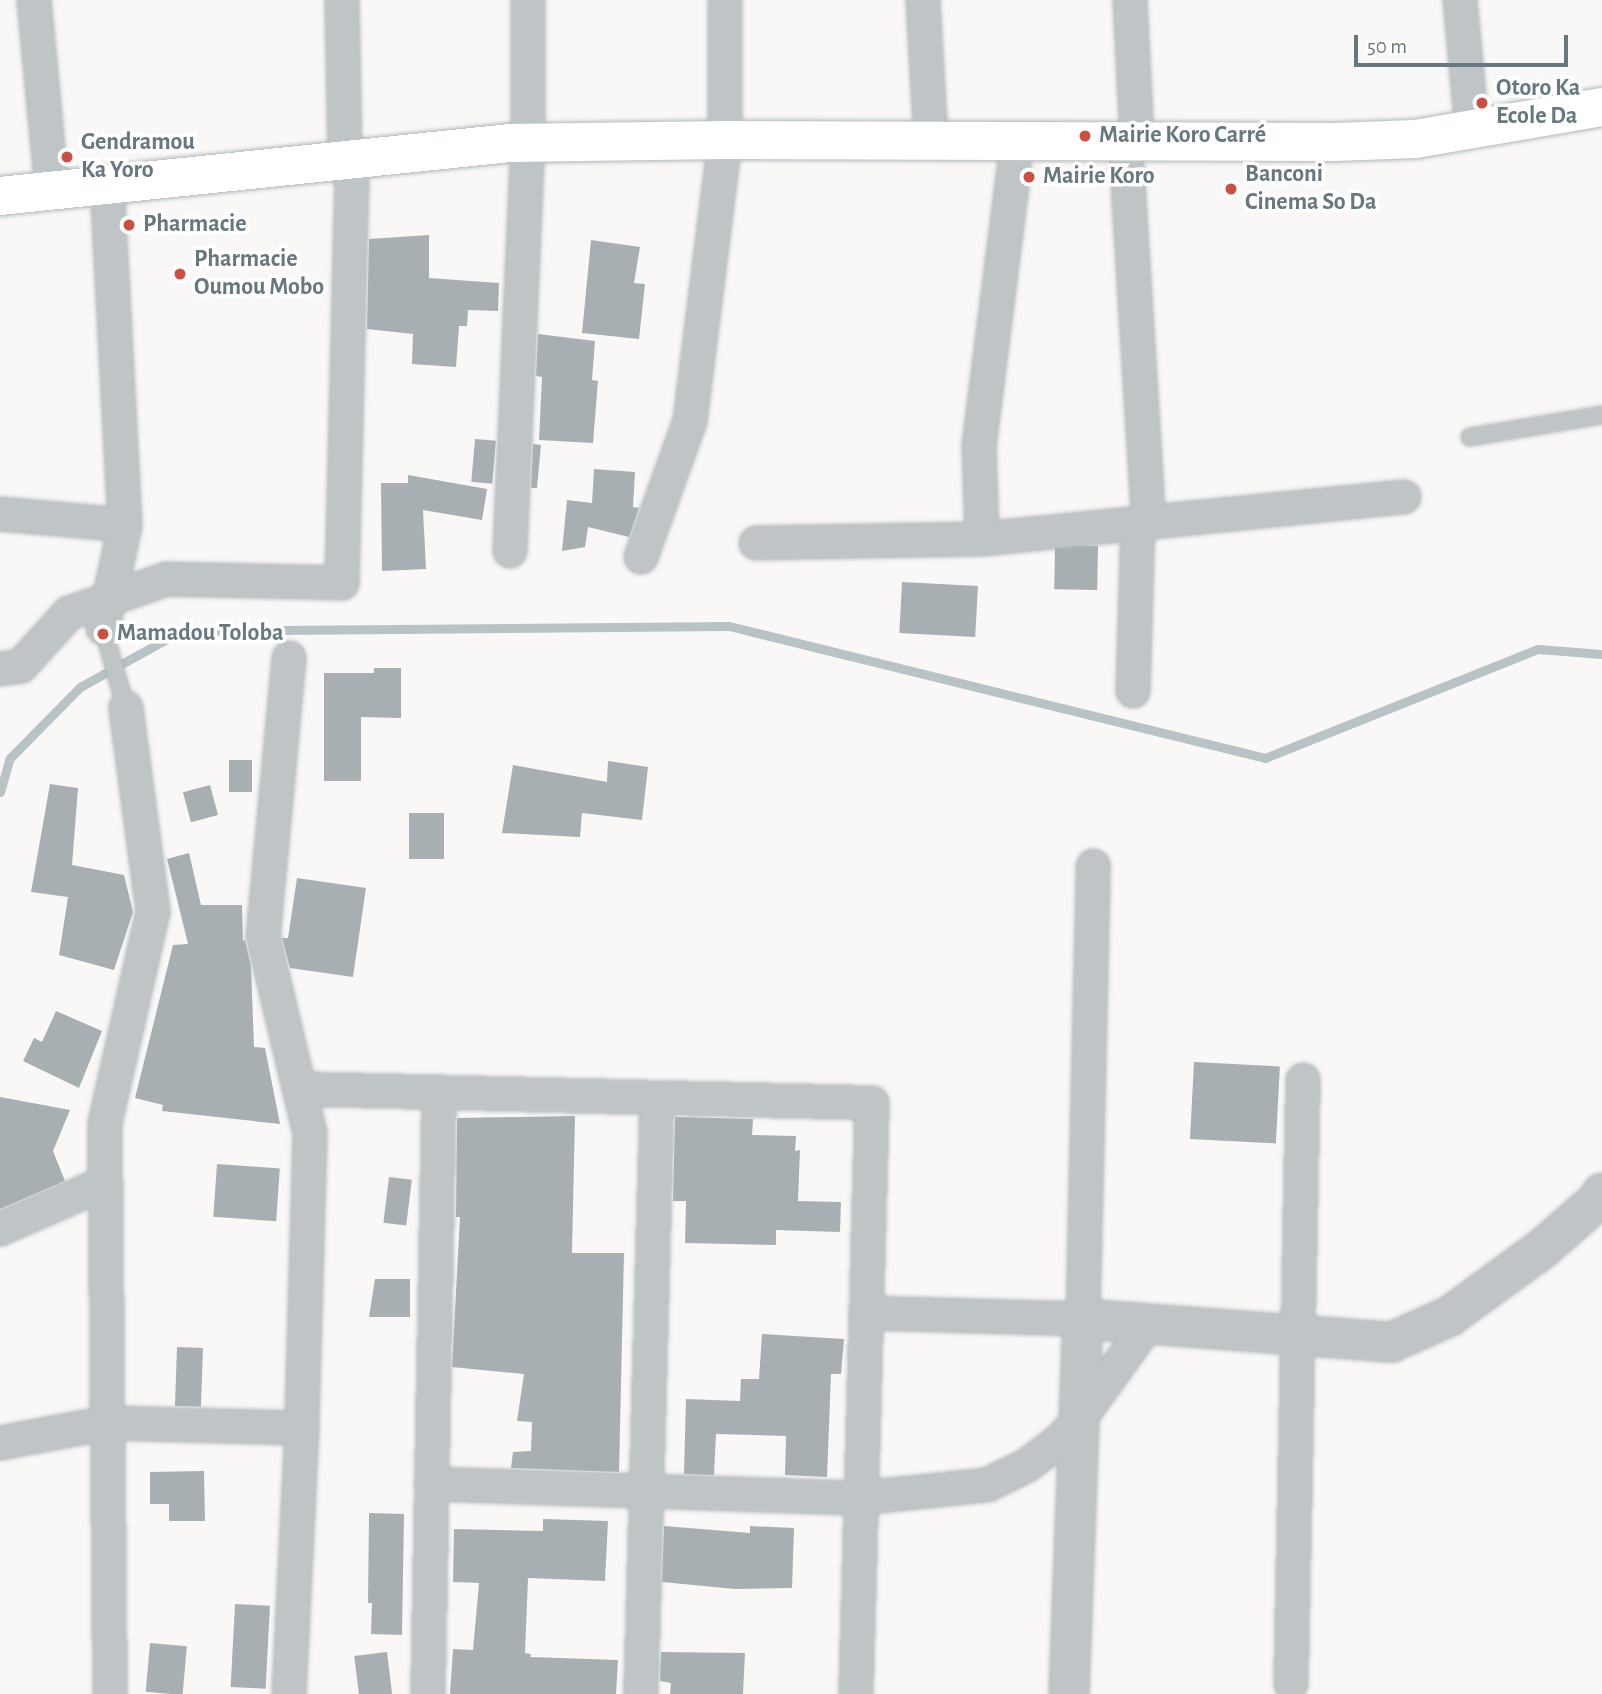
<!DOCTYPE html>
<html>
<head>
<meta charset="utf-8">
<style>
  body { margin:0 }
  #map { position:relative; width:1602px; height:1694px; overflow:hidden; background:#f9f8f7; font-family:"Alegreya Sans",sans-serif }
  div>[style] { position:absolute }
  .stream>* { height:9px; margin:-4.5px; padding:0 4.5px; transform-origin:4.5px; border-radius:4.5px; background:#b7c3c5 }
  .building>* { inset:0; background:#a7afb3; transform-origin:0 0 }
  .roads { filter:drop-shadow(0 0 2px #b1b8bb) drop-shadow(0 0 2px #b1b8bb) }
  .service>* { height:16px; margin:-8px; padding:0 8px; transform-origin:8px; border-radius:8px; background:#bfc4c6 }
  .minor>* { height:32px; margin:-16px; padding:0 16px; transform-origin:16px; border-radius:16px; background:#bfc4c6 }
  .tertiary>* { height:38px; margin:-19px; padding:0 19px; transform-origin:19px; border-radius:19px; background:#bfc4c6 }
  .secondary>* { height:38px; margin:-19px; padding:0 19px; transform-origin:19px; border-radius:19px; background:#fff }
  .dots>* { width:19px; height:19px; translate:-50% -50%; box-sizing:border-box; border:4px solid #fff; border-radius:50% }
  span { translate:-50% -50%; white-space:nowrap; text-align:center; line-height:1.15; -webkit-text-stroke:7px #fff; paint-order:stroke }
  .poi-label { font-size:24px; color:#67787e; font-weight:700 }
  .left { translate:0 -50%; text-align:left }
  .scale { position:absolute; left:1354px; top:35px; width:214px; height:32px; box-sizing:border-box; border:4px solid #67787e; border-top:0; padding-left:9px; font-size:21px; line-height:24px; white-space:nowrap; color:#67787e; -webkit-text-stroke:5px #fff; paint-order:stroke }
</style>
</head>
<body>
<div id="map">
  <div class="stream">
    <div style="left:0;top:792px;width:35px;rotate:-74deg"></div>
    <div style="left:10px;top:758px;width:100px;rotate:-45.4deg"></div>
    <div style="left:80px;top:687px;width:115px;rotate:-29deg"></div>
    <div style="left:181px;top:631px;width:548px;rotate:-0.52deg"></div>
    <div style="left:729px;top:626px;width:552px;rotate:13.83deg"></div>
    <div style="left:1265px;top:758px;width:294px;rotate:-21.8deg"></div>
    <div style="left:1538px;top:649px;width:64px;rotate:4.5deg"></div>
  </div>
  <div class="building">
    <div style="clip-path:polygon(429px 235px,429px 278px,499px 283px,498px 311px,468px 310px,467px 326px,459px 326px,456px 367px,412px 364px,413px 334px,367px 329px,369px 239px)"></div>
    <div style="clip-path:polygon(591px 240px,640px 247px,634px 283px,645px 284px,639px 339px,582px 333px)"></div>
    <div style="clip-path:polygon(538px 334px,595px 341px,592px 380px,598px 381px,593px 443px,539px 440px,542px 377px,536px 376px)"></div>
    <div style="left:475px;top:439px;width:21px;height:43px;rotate:5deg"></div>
    <div style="clip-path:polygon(533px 444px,541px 445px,537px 488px,531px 488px)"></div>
    <div style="clip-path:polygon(594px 469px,635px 472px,633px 507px,639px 508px,629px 537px,588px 527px,585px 547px,562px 551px,567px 500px,592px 503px)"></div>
    <div style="clip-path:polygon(408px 475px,487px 489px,482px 520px,423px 510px,426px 569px,382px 571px,381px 483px,408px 483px)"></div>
    <div style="left:1098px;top:546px;width:44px;height:43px;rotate:91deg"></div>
    <div style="left:902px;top:582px;width:76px;height:51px;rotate:3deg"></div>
    <div style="clip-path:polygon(374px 668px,401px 668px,401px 718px,361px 717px,361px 781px,324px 781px,324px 673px,374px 673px)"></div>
    <div style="left:229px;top:760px;width:23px;height:32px"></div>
    <div style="clip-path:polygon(608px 761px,648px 767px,642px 820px,582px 813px,580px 837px,502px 833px,513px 765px,607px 782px)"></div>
    <div style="clip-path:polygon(50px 784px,78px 788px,72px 865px,124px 875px,133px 912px,114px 970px,59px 955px,68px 897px,31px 892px)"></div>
    <div style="left:210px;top:785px;width:31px;height:28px;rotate:75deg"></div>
    <div style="left:409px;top:813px;width:35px;height:46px"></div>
    <div style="clip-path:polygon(189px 853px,201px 905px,242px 905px,243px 941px,245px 940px,251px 966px,254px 1047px,265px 1048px,280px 1124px,162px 1111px,163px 1105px,135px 1098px,173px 945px,188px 944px,167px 859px)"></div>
    <div style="clip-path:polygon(297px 878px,366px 888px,353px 977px,290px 968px,282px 938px,288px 938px)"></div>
    <div style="clip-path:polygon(56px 1011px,102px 1031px,79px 1088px,23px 1061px,34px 1038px,42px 1042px)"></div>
    <div style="left:1194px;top:1062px;width:86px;height:77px;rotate:3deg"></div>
    <div style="clip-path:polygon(0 1097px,70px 1110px,53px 1151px,65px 1181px,0 1209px)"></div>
    <div style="clip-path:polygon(575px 1116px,572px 1253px,624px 1253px,619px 1472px,511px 1468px,513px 1452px,531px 1451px,532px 1422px,517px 1421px,524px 1374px,452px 1367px,460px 1217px,456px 1217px,457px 1118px)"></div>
    <div style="clip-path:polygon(675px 1117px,753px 1119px,752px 1135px,796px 1136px,795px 1151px,800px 1150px,798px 1201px,841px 1202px,840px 1232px,776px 1230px,776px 1245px,685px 1243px,686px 1201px,673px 1201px)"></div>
    <div style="left:217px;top:1164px;width:63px;height:53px;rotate:4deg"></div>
    <div style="left:389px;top:1177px;width:23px;height:46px;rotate:7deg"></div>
    <div style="clip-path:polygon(375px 1279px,410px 1279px,410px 1317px,369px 1317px)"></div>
    <div style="clip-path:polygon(762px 1334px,844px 1339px,841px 1374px,831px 1374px,827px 1477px,785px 1475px,786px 1436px,716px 1434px,714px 1475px,684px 1474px,686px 1399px,740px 1401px,741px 1379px,759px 1379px)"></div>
    <div style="left:177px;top:1347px;width:26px;height:59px;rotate:2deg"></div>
    <div style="clip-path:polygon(204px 1471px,205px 1521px,169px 1521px,169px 1504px,150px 1504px,150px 1472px)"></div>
    <div style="clip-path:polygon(369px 1513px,404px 1514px,402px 1635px,371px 1634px,372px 1603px,368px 1603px)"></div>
    <div style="clip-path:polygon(543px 1519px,608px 1521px,605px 1581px,528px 1578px,525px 1653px,531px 1654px,530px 1657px,618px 1660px,616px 1694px,450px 1694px,453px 1649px,473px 1650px,479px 1583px,453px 1582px,454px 1529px,543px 1531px)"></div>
    <div style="clip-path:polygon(664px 1526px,750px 1533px,750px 1526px,794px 1528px,792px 1588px,735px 1589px,662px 1582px)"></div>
    <div style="left:235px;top:1604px;width:35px;height:83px;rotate:3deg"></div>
    <div style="left:150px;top:1643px;width:37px;height:49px;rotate:5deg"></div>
    <div style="left:387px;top:1652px;width:42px;height:33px;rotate:83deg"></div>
    <div style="clip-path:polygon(661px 1652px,745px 1653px,743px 1694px,670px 1694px,671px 1683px,660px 1681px)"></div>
  </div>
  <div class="roads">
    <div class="service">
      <div style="left:1470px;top:437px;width:134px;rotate:-9.5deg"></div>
      <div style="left:103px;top:628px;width:83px;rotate:74deg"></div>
    </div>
    <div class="minor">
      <div style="left:34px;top:0;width:192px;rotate:84.6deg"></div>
      <div style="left:923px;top:0;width:141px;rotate:86.8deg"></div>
      <div style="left:1130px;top:0;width:140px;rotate:87.1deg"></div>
      <div style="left:1460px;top:0;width:131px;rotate:84.7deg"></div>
      <div style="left:1127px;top:167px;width:357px;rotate:86.5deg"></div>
      <div style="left:0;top:514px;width:125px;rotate:5deg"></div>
      <div style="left:982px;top:539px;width:93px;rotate:-91.8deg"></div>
      <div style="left:979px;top:446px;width:281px;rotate:-82.8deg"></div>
      <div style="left:756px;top:543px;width:226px;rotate:-1deg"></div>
      <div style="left:982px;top:539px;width:424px;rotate:-5.7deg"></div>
      <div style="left:510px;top:551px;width:408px;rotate:-87.5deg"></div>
      <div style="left:528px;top:143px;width:143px;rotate:-90deg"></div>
      <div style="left:641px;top:557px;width:145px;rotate:-70.2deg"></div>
      <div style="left:690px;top:421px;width:283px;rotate:-82.9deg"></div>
      <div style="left:725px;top:140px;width:140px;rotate:-90deg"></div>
      <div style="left:103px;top:628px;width:105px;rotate:-77.9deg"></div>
      <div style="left:125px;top:525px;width:339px;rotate:-93deg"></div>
      <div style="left:289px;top:658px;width:279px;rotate:95.3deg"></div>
      <div style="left:263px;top:936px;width:203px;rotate:76.6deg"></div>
      <div style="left:310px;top:1133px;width:295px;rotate:91.6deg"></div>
      <div style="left:302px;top:1428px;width:266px;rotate:92.8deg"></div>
      <div style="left:0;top:669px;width:21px;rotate:-8deg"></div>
      <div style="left:21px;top:666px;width:72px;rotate:-47.8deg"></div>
      <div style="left:69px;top:613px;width:104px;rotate:-19.1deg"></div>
      <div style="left:167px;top:579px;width:175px;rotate:1.3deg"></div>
      <div style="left:342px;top:583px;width:399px;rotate:-88.6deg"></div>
      <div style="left:352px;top:184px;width:26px;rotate:-106deg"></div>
      <div style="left:345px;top:159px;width:159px;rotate:-91.1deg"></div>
      <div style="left:1133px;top:691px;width:167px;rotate:-88.3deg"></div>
      <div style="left:300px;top:1089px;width:572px;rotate:1.4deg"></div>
      <div style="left:872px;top:1103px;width:591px;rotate:91.55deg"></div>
      <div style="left:0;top:1229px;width:115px;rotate:-23.7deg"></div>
      <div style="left:866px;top:1313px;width:217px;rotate:1.6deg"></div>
      <div style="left:1083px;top:1319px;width:453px;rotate:-88.7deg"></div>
      <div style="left:0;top:1443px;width:109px;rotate:-10.6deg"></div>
      <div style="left:107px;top:1423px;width:195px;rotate:1.5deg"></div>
      <div style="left:431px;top:1484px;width:430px;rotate:1.9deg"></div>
      <div style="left:861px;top:1498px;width:127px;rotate:-5.9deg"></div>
      <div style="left:987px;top:1485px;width:43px;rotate:-26deg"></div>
      <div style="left:1026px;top:1466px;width:40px;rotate:-37deg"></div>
      <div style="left:1058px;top:1442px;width:30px;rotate:-46deg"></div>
      <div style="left:1079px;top:1420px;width:118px;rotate:-54.3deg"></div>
      <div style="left:1291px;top:1684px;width:604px;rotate:-88.86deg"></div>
      <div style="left:110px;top:1694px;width:571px;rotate:-90.5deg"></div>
      <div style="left:105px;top:1123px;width:217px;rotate:-77.2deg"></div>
      <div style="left:153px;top:911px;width:205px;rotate:-97.6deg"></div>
      <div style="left:428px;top:1694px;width:602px;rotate:-88.95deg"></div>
      <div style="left:641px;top:1694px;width:596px;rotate:-88.46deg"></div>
    </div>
    <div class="tertiary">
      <div style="left:1069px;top:1694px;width:375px;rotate:-87.9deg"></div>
      <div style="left:1083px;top:1319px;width:310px;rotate:4.3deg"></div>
      <div style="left:1392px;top:1342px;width:64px;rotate:-24.1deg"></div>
      <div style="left:1450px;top:1316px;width:114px;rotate:-36.1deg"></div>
      <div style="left:1542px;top:1249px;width:73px;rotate:-41.1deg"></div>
      <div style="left:1597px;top:1201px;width:9px;rotate:-58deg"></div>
    </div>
    <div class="secondary">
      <div style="left:0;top:196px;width:513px;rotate:-5.93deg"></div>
      <div style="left:510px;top:143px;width:215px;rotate:-0.8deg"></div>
      <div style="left:725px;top:140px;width:611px;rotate:0.19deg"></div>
      <div style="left:1336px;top:142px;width:79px;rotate:-2.2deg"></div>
      <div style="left:1415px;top:139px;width:190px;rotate:-9.7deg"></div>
    </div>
  </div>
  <div class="dots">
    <div style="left:1482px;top:103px;background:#cd4f42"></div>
    <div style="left:1085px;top:136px;background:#cd4f42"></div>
    <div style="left:67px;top:157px;background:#cd4f42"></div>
    <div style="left:1029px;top:177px;background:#cd4f42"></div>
    <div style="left:1231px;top:189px;background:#cd4f42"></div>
    <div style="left:129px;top:225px;background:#cd4f42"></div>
    <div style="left:180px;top:274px;background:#cd4f42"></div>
    <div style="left:103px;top:634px;background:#cd4f42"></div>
  </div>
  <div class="poi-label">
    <span class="left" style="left:1496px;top:103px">Otoro Ka<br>Ecole Da</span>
    <span class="left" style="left:1099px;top:136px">Mairie Koro Carré</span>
    <span class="left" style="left:81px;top:157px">Gendramou<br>Ka Yoro</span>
    <span class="left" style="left:1245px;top:189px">Banconi<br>Cinema So Da</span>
    <span class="left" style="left:1043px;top:177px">Mairie Koro</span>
    <span class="left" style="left:143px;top:225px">Pharmacie</span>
    <span class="left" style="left:194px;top:274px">Pharmacie<br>Oumou Mobo</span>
    <span class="left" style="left:117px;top:634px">Mamadou Toloba</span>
  </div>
  <div class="scale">50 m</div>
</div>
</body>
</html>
